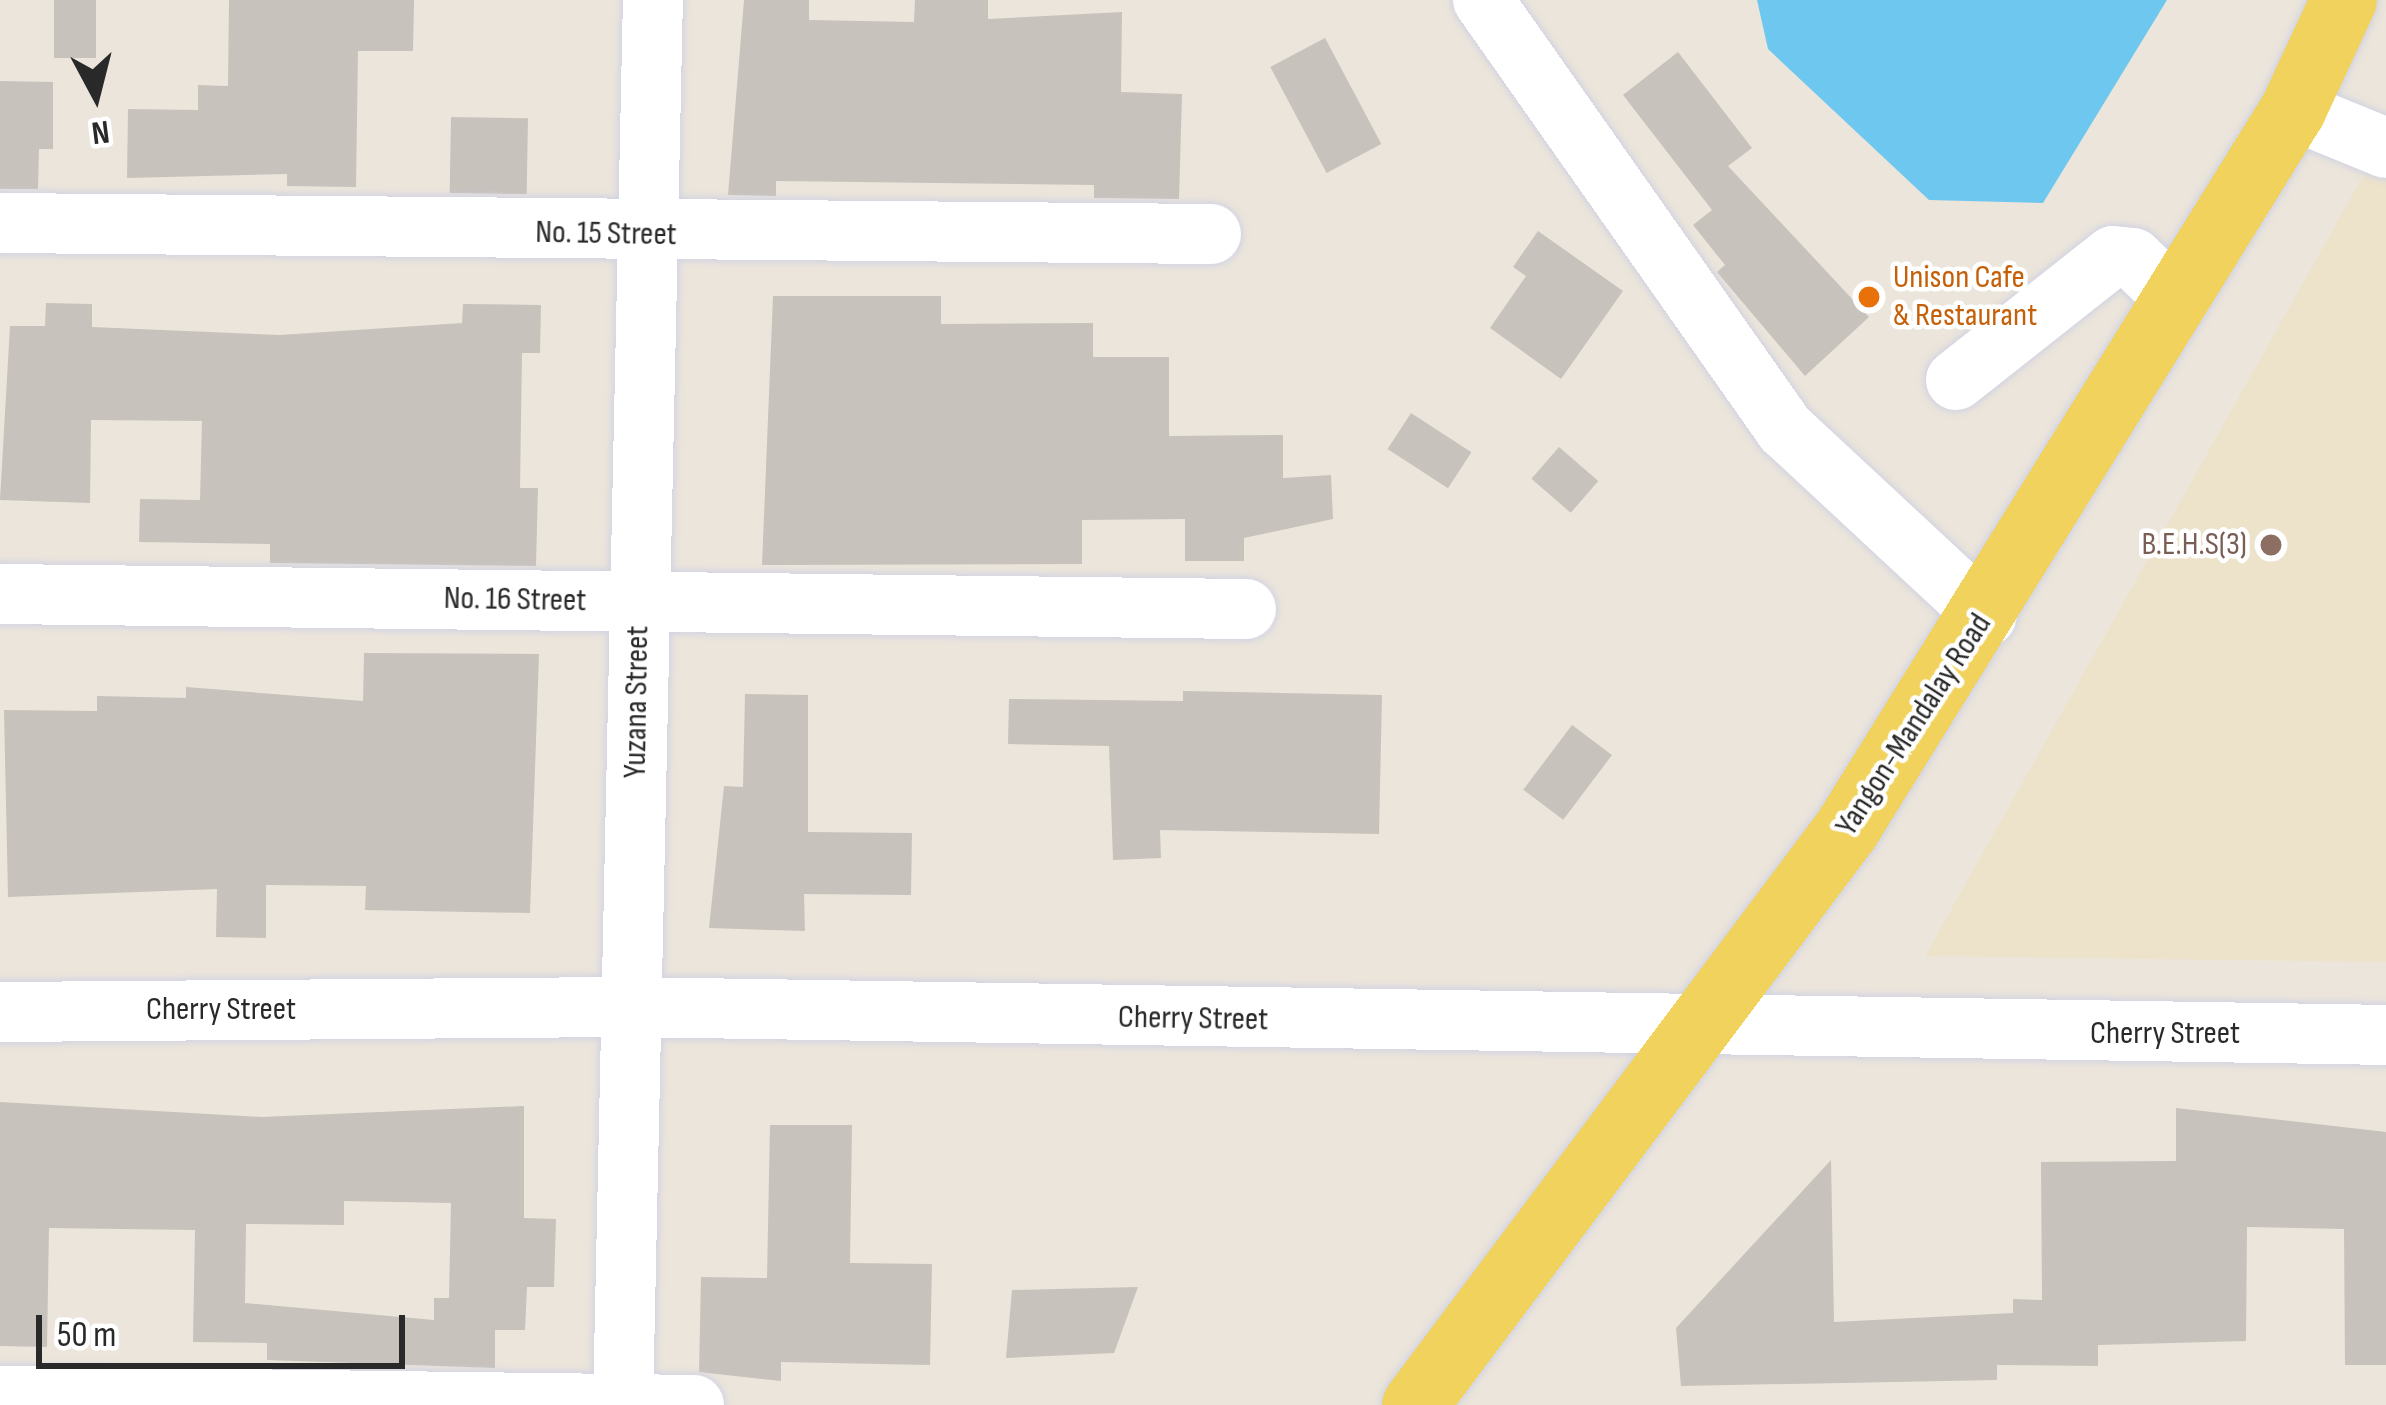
<!DOCTYPE html>
<html>
<head>
<meta charset="utf-8">
<style>
  body { margin:0 }
  #map { position:relative; width:2386px; height:1405px; overflow:hidden; background:#ece5db; font-family:"Sofia Sans Condensed",sans-serif }
  div>[style] { position:absolute }
  .education>* { inset:0; background:#ede3cb }
  .water>* { inset:0; background:#6ec7ee }
  .building>* { inset:0; background:#c7c2bb; transform-origin:0 0 }
  .roads { filter:drop-shadow(0 0 3px #d1d3e2) drop-shadow(0 0 3px #d1d3e2) }
  .minor>* { height:60px; margin:-30px; padding:0 30px; transform-origin:30px; border-radius:30px; background:#fff }
  .major>* { height:66px; margin:-33px; padding:0 33px; transform-origin:33px; border-radius:33px; background:#f0d25c }
  .dots>* { width:33px; height:33px; translate:-50% -50%; box-sizing:border-box; border:6px solid #fff; border-radius:50% }
  span { translate:-50% -50%; white-space:nowrap; text-align:center; line-height:1.15; -webkit-text-stroke:9px #fff; paint-order:stroke }
  .street-label { font-size:33px; color:#292929 }
  .food-label { font-size:33px; color:#c56008 }
  .left { translate:0 -50%; text-align:left }
  .education-label { font-size:33px; color:#785e54 }
  .right { translate:-100% -50%; text-align:right }
  .north { position:absolute; left:36px; top:36px; width:120px; height:120px; -webkit-text-stroke:9px #fff; paint-order:stroke; rotate:173deg; font-size:33px; font-weight:700; line-height:48px; text-align:center; color:#292929 }
  .north::after { content:''; display:block; margin:auto; width:42px; height:54px; background:#292929; clip-path:polygon(50% 0,100% 100%,50% 72%,0 100%) }
  .scale { position:absolute; left:36px; top:1315px; width:369px; height:54px; box-sizing:border-box; border:6px solid #292929; border-top:0; padding-left:15px; font-size:36px; line-height:42px; white-space:nowrap; color:#292929; -webkit-text-stroke:9px #fff; paint-order:stroke }
</style>
</head>
<body>
<div id="map">
  <div class="education">
    <div style="clip-path:polygon(2386px 135px,2386px 962px,1925px 956px)"></div>
  </div>
  <div class="water">
    <div style="clip-path:polygon(1757px 0,2167px 0,2043px 203px,1929px 200px,1768px 49px)"></div>
  </div>
  <div class="building">
    <div style="left:54px;top:0;width:42px;height:58px"></div>
    <div style="clip-path:polygon(229px 0,414px 0,413px 51px,358px 51px,356px 187px,287px 186px,287px 174px,127px 178px,128px 109px,198px 110px,198px 85px,228px 86px)"></div>
    <div style="clip-path:polygon(744px 0,809px 0,809px 20px,914px 22px,915px 0,988px 0,988px 19px,1122px 12px,1121px 92px,1182px 94px,1179px 199px,1094px 198px,1094px 185px,776px 181px,776px 196px,728px 195px)"></div>
    <div style="left:1325px;top:38px;width:120px;height:62px;rotate:62deg"></div>
    <div style="clip-path:polygon(1678px 52px,1752px 148px,1728px 166px,1869px 317px,1805px 376px,1717px 272px,1725px 265px,1693px 225px,1712px 210px,1623px 95px)"></div>
    <div style="clip-path:polygon(0 81px,53px 82px,53px 149px,39px 149px,38px 189px,0 189px)"></div>
    <div style="left:451px;top:117px;width:77px;height:76px;rotate:1deg"></div>
    <div style="clip-path:polygon(1538px 231px,1623px 291px,1561px 379px,1490px 328px,1526px 276px,1513px 267px)"></div>
    <div style="clip-path:polygon(773px 296px,941px 296px,941px 324px,1093px 323px,1093px 357px,1169px 357px,1169px 436px,1283px 435px,1283px 478px,1331px 475px,1333px 519px,1244px 538px,1244px 561px,1185px 561px,1185px 519px,1082px 520px,1082px 564px,762px 565px)"></div>
    <div style="clip-path:polygon(46px 303px,92px 304px,92px 327px,280px 335px,462px 323px,463px 304px,541px 305px,540px 353px,522px 353px,520px 488px,538px 488px,536px 566px,270px 563px,270px 544px,139px 542px,140px 499px,200px 500px,202px 421px,91px 420px,90px 503px,0 500px,10px 326px,45px 326px)"></div>
    <div style="left:1411px;top:413px;width:72px;height:43px;rotate:33deg"></div>
    <div style="left:1559px;top:447px;width:52px;height:42px;rotate:41deg"></div>
    <div style="clip-path:polygon(364px 653px,539px 654px,530px 913px,365px 910px,366px 886px,266px 885px,266px 938px,216px 937px,217px 889px,8px 897px,4px 710px,97px 711px,97px 696px,186px 698px,186px 687px,363px 701px)"></div>
    <div style="clip-path:polygon(1183px 691px,1382px 695px,1379px 834px,1160px 830px,1161px 858px,1113px 860px,1109px 746px,1008px 744px,1009px 699px,1183px 701px)"></div>
    <div style="clip-path:polygon(745px 694px,808px 695px,808px 832px,912px 833px,911px 895px,804px 894px,805px 931px,709px 928px,724px 786px,743px 787px)"></div>
    <div style="left:1572px;top:725px;width:50px;height:81px;rotate:37deg"></div>
    <div style="clip-path:polygon(evenodd,0 1102px,261px 1117px,524px 1106px,524px 1218px,556px 1219px,554px 1287px,527px 1287px,525px 1330px,495px 1330px,495px 1368px,267px 1360px,267px 1343px,193px 1342px,195px 1230px,49px 1228px,47px 1347px,0 1346px,0 1102px,344px 1201px,451px 1203px,449px 1298px,434px 1298px,434px 1320px,245px 1303px,246px 1224px,344px 1225px,344px 1201px)"></div>
    <div style="clip-path:polygon(2176px 1108px,2386px 1132px,2386px 1365px,2345px 1365px,2344px 1229px,2247px 1227px,2246px 1341px,2098px 1345px,2098px 1366px,1997px 1365px,1997px 1380px,1681px 1386px,1676px 1328px,1831px 1160px,1834px 1322px,2013px 1313px,2013px 1299px,2042px 1300px,2041px 1162px,2176px 1161px)"></div>
    <div style="clip-path:polygon(770px 1125px,852px 1125px,850px 1263px,932px 1264px,930px 1365px,781px 1362px,781px 1381px,699px 1372px,701px 1277px,767px 1278px)"></div>
    <div style="clip-path:polygon(1138px 1287px,1114px 1353px,1006px 1358px,1012px 1290px)"></div>
  </div>
  <div class="roads">
    <div class="minor">
      <div style="left:1483px;top:0;width:525px;rotate:54.86deg"></div>
      <div style="left:1785px;top:429px;width:275px;rotate:42.9deg"></div>
      <div style="left:2293px;top:110px;width:100px;rotate:22.2deg"></div>
      <div style="left:0;top:223px;width:1211px;rotate:0.52deg"></div>
      <div style="left:1956px;top:380px;width:200px;rotate:-38.3deg"></div>
      <div style="left:2113px;top:256px;width:20px;rotate:6deg"></div>
      <div style="left:2133px;top:258px;width:62px;rotate:44.3deg"></div>
      <div style="left:0;top:594px;width:1246px;rotate:0.69deg"></div>
      <div style="left:0;top:1012px;width:629px;rotate:-0.46deg"></div>
      <div style="left:629px;top:1007px;width:1757px;rotate:0.91deg"></div>
      <div style="left:0;top:1396px;width:694px;rotate:0.74deg"></div>
      <div style="left:623px;top:1405px;width:1405px;rotate:-88.78deg"></div>
    </div>
    <div class="major">
      <div style="left:1415px;top:1405px;width:720px;rotate:-53.13deg"></div>
      <div style="left:1847px;top:829px;width:846px;rotate:-58.19deg"></div>
      <div style="left:2293px;top:110px;width:121px;rotate:-65.1deg"></div>
    </div>
  </div>
  <div class="dots">
    <div style="left:1869px;top:297px;background:#e8710a"></div>
    <div style="left:2271px;top:545px;background:#8d6e63"></div>
  </div>
  <div class="street-label">
    <span style="left:606px;top:234px;rotate:1deg">No. 15 Street</span>
    <span style="left:515px;top:600px;rotate:1deg">No. 16 Street</span>
    <span style="left:637px;top:702px;rotate:-89deg">Yuzana Street</span>
    <span style="left:1914px;top:725px;rotate:-57deg">Yangon-Mandalay Road</span>
    <span style="left:221px;top:1010px">Cherry Street</span>
    <span style="left:1193px;top:1019px;rotate:1deg">Cherry Street</span>
    <span style="left:2165px;top:1034px">Cherry Street</span>
  </div>
  <div class="food-label">
    <span class="left" style="left:1893px;top:297px">Unison Cafe<br>&amp; Restaurant</span>
  </div>
  <div class="education-label">
    <span class="right" style="left:2247px;top:545px">B.E.H.S(3)</span>
  </div>
  <div class="north">N</div>
  <div class="scale">50 m</div>
</div>
</body>
</html>
